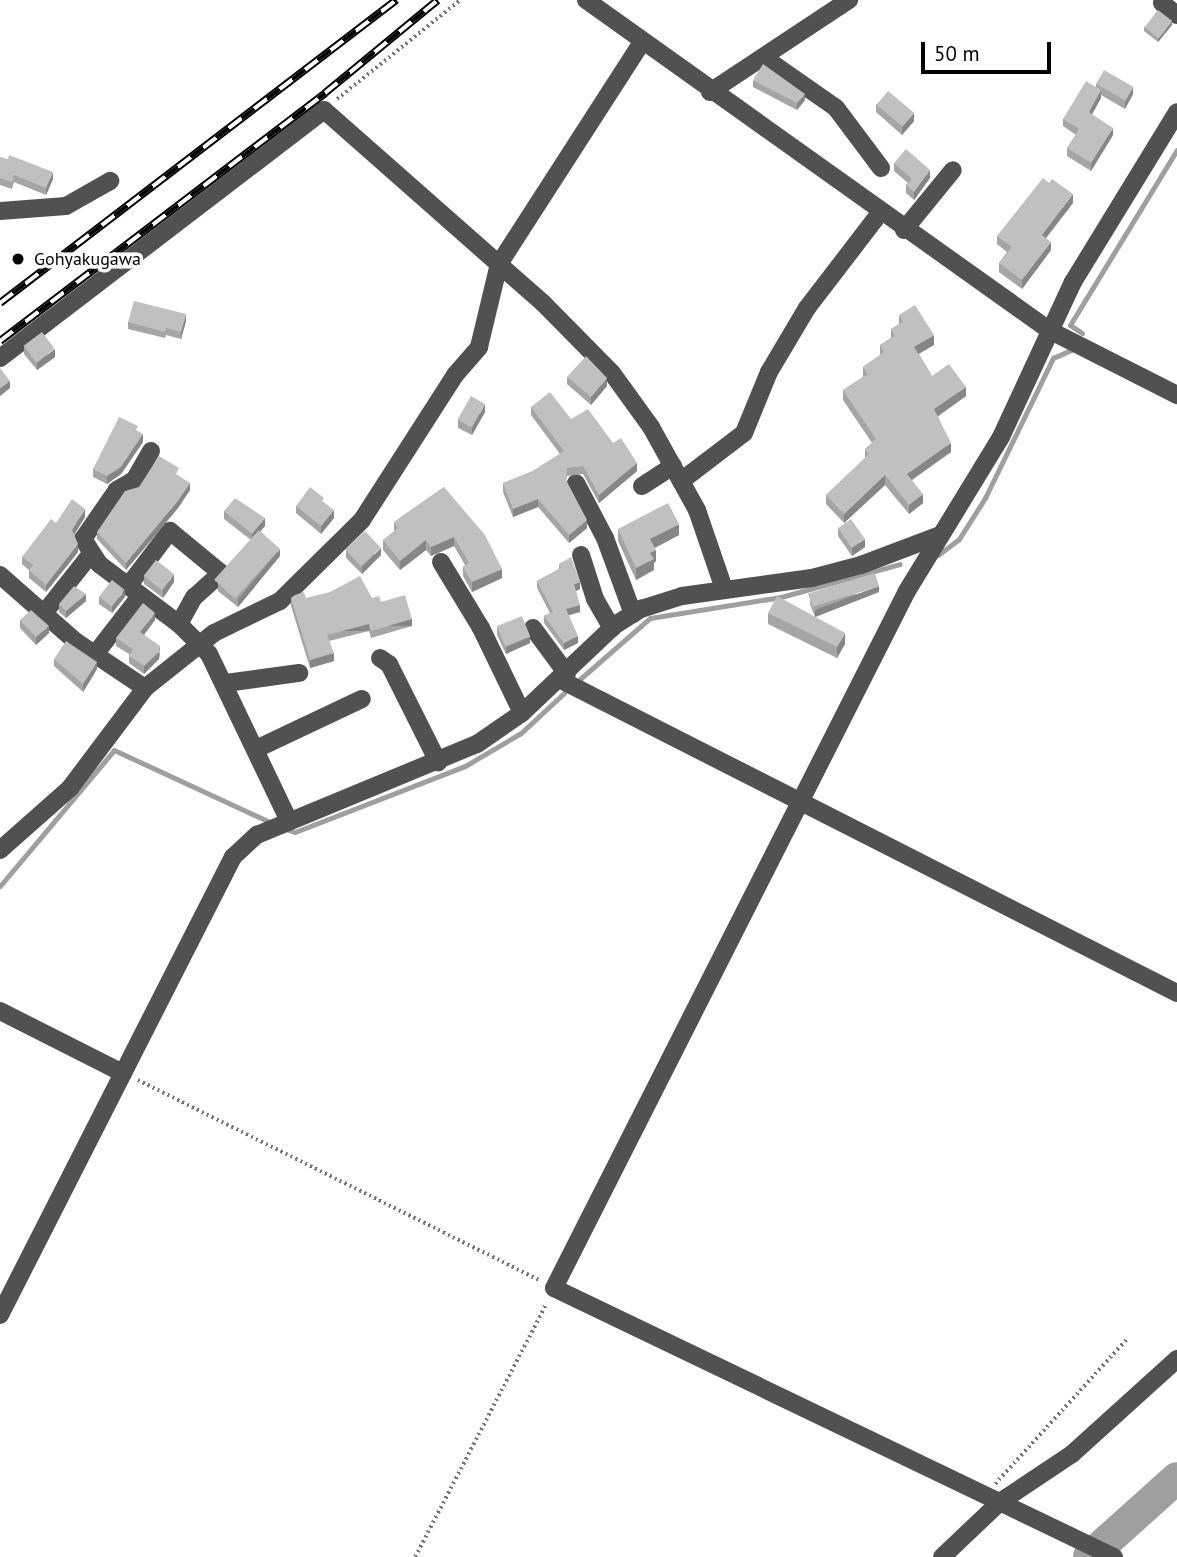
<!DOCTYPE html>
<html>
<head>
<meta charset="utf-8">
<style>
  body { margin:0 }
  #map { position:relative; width:1177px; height:1557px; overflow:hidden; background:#fff; font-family:"PT Sans",sans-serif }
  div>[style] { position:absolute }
  .stream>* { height:5px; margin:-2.5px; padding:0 2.5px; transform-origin:2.5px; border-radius:2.5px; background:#9f9f9f }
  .river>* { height:32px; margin:-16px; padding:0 16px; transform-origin:16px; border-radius:16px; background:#9f9f9f }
  .path>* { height:3.5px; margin-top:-1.75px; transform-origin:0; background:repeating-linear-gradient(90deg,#737373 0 2px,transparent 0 5.5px) }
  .minor>* { height:18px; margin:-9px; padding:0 9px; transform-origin:9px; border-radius:9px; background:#515151 }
  .rail>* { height:8px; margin-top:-4px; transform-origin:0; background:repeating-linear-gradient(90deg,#fff 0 16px,#000 0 32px); box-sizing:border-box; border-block:2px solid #000 }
  .wall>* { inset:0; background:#a5a5a5 }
  .shaded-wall>* { inset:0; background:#868686; transform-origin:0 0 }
  .building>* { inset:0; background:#c0c0c0; transform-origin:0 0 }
  .dots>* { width:19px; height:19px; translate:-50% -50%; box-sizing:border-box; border:4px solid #fff; border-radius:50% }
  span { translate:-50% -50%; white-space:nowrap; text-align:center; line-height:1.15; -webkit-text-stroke:7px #fff; paint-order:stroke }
  .poi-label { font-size:18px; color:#000 }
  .left { translate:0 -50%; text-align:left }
  .scale { position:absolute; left:921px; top:42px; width:130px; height:32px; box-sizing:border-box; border:4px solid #000; border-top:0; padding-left:9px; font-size:21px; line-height:24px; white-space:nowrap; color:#000; -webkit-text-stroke:5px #fff; paint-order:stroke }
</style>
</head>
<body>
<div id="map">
  <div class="stream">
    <div style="left:1082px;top:333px;width:14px;rotate:-146deg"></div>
    <div style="left:1070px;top:325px;width:205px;rotate:-58.6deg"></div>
    <div style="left:938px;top:555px;width:26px;rotate:-37deg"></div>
    <div style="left:959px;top:539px;width:49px;rotate:-57.6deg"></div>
    <div style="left:985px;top:498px;width:156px;rotate:-64.1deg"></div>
    <div style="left:1053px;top:358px;width:20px;rotate:-24deg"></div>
    <div style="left:580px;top:679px;width:93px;rotate:-41.1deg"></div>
    <div style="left:650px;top:618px;width:133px;rotate:-9.1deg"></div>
    <div style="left:781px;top:597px;width:123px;rotate:-15.5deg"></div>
    <div style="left:286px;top:829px;width:9px;rotate:18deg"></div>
    <div style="left:295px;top:832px;width:182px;rotate:-21.2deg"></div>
    <div style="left:465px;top:766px;width:65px;rotate:-30.5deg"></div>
    <div style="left:521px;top:733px;width:59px;rotate:-42.9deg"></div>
    <div style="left:0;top:886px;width:177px;rotate:-50deg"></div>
    <div style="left:114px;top:750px;width:176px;rotate:24.8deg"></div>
  </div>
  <div class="river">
    <div style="left:1089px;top:1557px;width:118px;rotate:-41.9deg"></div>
  </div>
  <div class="path">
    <div style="left:337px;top:99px;width:158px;rotate:-38.8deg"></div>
    <div style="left:138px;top:1080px;width:450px;rotate:26.5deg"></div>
    <div style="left:995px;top:1484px;width:197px;rotate:-47.7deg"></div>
    <div style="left:415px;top:1557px;width:285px;rotate:-62.6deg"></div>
  </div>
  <div class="minor">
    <div style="left:586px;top:0;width:569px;rotate:35.48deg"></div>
    <div style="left:1049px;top:330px;width:144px;rotate:26.9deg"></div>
    <div style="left:1162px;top:3px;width:19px;rotate:39deg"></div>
    <div style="left:763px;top:57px;width:89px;rotate:34.9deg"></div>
    <div style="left:836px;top:108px;width:75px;rotate:53.1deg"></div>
    <div style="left:710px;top:92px;width:167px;rotate:-33.5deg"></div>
    <div style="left:0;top:211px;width:66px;rotate:-4.3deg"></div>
    <div style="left:66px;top:206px;width:51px;rotate:-29.6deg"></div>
    <div style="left:904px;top:230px;width:77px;rotate:-50.8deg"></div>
    <div style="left:0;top:358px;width:408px;rotate:-37.4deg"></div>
    <div style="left:324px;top:110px;width:292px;rotate:41.4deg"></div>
    <div style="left:543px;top:303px;width:98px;rotate:45.4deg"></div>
    <div style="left:612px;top:373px;width:67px;rotate:54.2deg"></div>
    <div style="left:651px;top:427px;width:95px;rotate:61deg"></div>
    <div style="left:697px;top:510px;width:83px;rotate:71.1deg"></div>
    <div style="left:151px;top:451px;width:34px;rotate:120deg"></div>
    <div style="left:134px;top:480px;width:20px;rotate:150deg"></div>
    <div style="left:117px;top:490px;width:60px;rotate:124.8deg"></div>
    <div style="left:83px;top:539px;width:30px;rotate:57deg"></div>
    <div style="left:99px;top:564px;width:100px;rotate:36.9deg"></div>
    <div style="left:179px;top:624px;width:42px;rotate:45deg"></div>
    <div style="left:209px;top:654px;width:185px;rotate:64.4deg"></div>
    <div style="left:681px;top:481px;width:79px;rotate:-37.3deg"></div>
    <div style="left:744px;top:433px;width:66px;rotate:-67.7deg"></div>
    <div style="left:769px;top:372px;width:74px;rotate:-59.3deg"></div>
    <div style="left:807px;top:308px;width:120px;rotate:-52.5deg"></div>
    <div style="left:576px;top:483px;width:62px;rotate:62.2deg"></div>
    <div style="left:605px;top:538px;width:81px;rotate:69.8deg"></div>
    <div style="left:642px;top:486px;width:37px;rotate:-33deg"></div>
    <div style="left:581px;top:555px;width:46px;rotate:72.3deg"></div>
    <div style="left:595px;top:599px;width:34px;rotate:60deg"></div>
    <div style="left:441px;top:562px;width:77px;rotate:58.8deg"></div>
    <div style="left:481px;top:628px;width:94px;rotate:64.2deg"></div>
    <div style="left:0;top:575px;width:100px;rotate:41.3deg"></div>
    <div style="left:75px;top:641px;width:84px;rotate:33.9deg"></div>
    <div style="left:145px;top:688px;width:88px;rotate:-38.6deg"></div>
    <div style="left:214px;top:633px;width:73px;rotate:-25.9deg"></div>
    <div style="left:280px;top:601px;width:115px;rotate:-44.6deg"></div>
    <div style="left:362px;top:520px;width:172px;rotate:-57.3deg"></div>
    <div style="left:455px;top:375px;width:37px;rotate:-49deg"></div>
    <div style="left:479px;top:347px;width:85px;rotate:-76.5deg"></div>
    <div style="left:499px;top:264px;width:264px;rotate:-57.2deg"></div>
    <div style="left:129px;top:585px;width:68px;rotate:-52.8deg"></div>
    <div style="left:170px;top:531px;width:66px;rotate:39.5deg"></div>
    <div style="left:221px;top:573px;width:36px;rotate:138deg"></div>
    <div style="left:194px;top:597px;width:31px;rotate:119deg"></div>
    <div style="left:45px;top:612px;width:73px;rotate:-51.7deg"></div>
    <div style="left:533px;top:628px;width:57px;rotate:53.5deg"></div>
    <div style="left:96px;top:653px;width:73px;rotate:-52.2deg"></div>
    <div style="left:380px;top:658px;width:11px;rotate:34deg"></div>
    <div style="left:389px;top:664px;width:110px;rotate:63.4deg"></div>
    <div style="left:561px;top:680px;width:691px;rotate:26.94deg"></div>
    <div style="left:226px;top:683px;width:74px;rotate:-7.8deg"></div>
    <div style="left:256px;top:749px;width:117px;rotate:-25.3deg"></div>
    <div style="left:0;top:850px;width:94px;rotate:-41.5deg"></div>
    <div style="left:70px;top:788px;width:125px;rotate:-53.1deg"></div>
    <div style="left:0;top:1011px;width:138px;rotate:26.8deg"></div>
    <div style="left:0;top:1315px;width:514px;rotate:-63.04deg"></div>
    <div style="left:233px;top:857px;width:33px;rotate:-43deg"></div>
    <div style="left:257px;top:835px;width:238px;rotate:-22.5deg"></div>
    <div style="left:477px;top:744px;width:55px;rotate:-34.6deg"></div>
    <div style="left:522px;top:713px;width:128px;rotate:-43.4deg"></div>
    <div style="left:615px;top:625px;width:31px;rotate:-32deg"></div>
    <div style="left:641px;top:609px;width:43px;rotate:-17.6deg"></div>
    <div style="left:682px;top:596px;width:131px;rotate:-7.9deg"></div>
    <div style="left:812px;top:578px;width:51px;rotate:-14.9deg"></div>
    <div style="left:861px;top:565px;width:85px;rotate:-20.8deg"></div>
    <div style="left:942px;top:1557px;width:80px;rotate:-43.5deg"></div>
    <div style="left:1000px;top:1502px;width:87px;rotate:-33.7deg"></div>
    <div style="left:1072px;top:1454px;width:142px;rotate:-42.1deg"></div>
    <div style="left:1114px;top:1557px;width:621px;rotate:-154.34deg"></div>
    <div style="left:554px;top:1288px;width:781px;rotate:-63.14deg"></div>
    <div style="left:907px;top:591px;width:180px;rotate:-58.6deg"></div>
    <div style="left:1001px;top:437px;width:171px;rotate:-65.1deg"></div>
    <div style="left:1073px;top:282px;width:199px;rotate:-58.5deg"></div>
  </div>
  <div class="rail">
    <div style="left:0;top:303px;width:499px;rotate:-37.4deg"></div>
    <div style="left:0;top:341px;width:409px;rotate:-37.3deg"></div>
    <div style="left:325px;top:93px;width:146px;rotate:-39.5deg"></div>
  </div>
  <div class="wall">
    <div style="clip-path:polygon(1172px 25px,1158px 42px,1144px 31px,1144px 27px)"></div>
    <div style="clip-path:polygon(753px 80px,805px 100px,797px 110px,753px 87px)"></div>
    <div style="clip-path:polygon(1096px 84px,1133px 94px,1125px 109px,1101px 95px,1101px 98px,1092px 114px,1113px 135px,1091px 171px,1067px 156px,1067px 148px,1076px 135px,1063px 126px,1063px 119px,1096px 87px)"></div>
    <div style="clip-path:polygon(876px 104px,914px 121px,902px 135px,876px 112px)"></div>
    <div style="clip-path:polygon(0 157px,53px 179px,46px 195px,14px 182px,12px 189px,0 185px)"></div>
    <div style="clip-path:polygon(894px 163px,930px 178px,914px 200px,906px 193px,906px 185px,908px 183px,894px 171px)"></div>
    <div style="clip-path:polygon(1073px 203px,1046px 238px,1051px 250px,1022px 289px,999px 272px,999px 263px,1007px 252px,997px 244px,997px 236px)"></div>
    <div style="clip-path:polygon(899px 315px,934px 345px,919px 354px,932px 376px,966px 396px,938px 416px,951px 452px,912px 480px,923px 503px,909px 514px,885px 485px,844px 523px,826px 504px,826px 495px,865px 458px,865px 449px,872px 443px,843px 400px,843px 390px,863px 377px,863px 367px,880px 355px,880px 345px,891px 338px,891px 329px,899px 324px)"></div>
    <div style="clip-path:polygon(186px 321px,181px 339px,166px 335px,165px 338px,128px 329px,128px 322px)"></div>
    <div style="clip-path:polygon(24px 346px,55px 357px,37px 370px,24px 354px)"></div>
    <div style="clip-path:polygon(567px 377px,607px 386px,591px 405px,567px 384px)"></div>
    <div style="clip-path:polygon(531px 407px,571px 419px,613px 443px,637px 471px,599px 503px,583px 474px,567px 476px,566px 481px,587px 528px,569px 543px,538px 507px,513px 517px,503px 492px,503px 483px,533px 471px,560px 454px,531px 415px)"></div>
    <div style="clip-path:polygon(485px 412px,472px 435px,458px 428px,458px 420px)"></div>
    <div style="clip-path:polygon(138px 431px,143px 442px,121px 474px,107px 484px,93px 477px,93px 469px)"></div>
    <div style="clip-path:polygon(179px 476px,190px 490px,178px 508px,126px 570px,97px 539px,97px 532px)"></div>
    <div style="clip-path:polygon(444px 487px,502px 578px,472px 592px,463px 576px,463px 567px,465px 565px,454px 546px,431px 556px,426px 550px,400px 570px,383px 550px,383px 540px,394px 532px,394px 522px)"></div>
    <div style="clip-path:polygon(324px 503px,334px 518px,321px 534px,296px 513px,296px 506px)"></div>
    <div style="clip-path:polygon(224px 511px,265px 526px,260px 531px,280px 556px,238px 607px,218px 591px,218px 583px,251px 540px,224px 519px)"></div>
    <div style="clip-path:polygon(85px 517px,74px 535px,78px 552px,46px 592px,29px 578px,29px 570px,22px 564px,22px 557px,56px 523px)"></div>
    <div style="clip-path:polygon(838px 528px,865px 547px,852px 556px,838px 536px)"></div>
    <div style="clip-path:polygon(618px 529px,679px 535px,655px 548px,656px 561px,654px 563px,654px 570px,636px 580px,618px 541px)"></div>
    <div style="clip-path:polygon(346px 550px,381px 555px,362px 574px,346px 558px)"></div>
    <div style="clip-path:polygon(559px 564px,580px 589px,576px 591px,580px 612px,569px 615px,578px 643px,564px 650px,544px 623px,544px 616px,550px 613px,537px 588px,537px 581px,559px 569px)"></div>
    <div style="clip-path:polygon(144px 576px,174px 582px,163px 598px,144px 584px)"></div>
    <div style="clip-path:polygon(879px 592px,815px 617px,810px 604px,810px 598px)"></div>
    <div style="clip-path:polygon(99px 597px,125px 597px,112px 613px,99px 604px)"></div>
    <div style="clip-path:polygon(291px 598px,372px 598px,381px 602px,412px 626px,371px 638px,369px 631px,329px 641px,334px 661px,310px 668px,291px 606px)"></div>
    <div style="clip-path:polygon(86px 601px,66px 618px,59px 612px,59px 604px)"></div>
    <div style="clip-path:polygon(768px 613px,845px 644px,837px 658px,768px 624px)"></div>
    <div style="clip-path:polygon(20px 620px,49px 633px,36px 645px,20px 628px)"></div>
    <div style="clip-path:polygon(155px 620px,144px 635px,160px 654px,159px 659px,144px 674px,129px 663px,129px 654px,116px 646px,116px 638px)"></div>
    <div style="clip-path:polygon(497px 627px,530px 643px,506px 654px,497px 635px)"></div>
    <div style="clip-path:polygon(54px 659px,97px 669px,83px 692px,54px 666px)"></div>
  </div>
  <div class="shaded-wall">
    <div style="clip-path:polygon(1172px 21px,1172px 25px,1158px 42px,1158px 38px)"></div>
    <div style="clip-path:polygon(1133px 87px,1133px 94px,1125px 109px,1125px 101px)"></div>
    <div style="clip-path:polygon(1101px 90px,1101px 98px,1089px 120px,1089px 112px)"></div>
    <div style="clip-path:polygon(805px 94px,805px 100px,797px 110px,797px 103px)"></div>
    <div style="clip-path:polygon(914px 113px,914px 121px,902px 135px,902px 127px)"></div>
    <div style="clip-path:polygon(1113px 128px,1113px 135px,1091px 171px,1091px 163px)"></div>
    <div style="clip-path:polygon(930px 170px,930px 178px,914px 200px,914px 192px)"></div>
    <div style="clip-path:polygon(53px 172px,53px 179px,46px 195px,46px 188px)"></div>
    <div style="clip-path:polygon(1073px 194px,1073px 203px,1042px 243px,1042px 235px)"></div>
    <div style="clip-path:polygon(1051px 242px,1051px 250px,1022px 289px,1022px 280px)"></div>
    <div style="clip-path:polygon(186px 314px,186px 321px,181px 339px,181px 332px)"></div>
    <div style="clip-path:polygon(934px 335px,934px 345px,914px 356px,914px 347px)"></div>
    <div style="clip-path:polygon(55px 349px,55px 357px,37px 370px,37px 363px)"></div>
    <div style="clip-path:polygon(607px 378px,607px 386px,591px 405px,591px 397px)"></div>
    <div style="clip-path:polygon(10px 381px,10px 388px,0 396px,0 388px)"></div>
    <div style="clip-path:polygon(966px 387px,966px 396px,934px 419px,934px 409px)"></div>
    <div style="clip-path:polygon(485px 404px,485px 412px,472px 435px,472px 428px)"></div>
    <div style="clip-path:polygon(143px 434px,143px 442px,121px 474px,107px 484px,107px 476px)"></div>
    <div style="clip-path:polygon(951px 443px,951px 452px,907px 483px,907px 474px)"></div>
    <div style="clip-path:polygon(637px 463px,637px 471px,599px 503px,599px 495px)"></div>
    <div style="clip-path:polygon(885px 475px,885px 485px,844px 523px,844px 514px)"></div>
    <div style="clip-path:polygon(190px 483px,190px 490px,178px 508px,126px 570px,126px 563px)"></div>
    <div style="clip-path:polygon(923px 494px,923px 503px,909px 514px,909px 505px)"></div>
    <div style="clip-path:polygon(538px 499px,538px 507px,513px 517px,513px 509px)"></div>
    <div style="clip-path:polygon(85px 509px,85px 517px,72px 538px,72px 530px)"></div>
    <div style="clip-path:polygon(334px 510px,334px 518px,321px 534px,321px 526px)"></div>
    <div style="clip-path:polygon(265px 518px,265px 526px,252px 541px,252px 534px)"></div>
    <div style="clip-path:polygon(587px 520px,587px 528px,569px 543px,569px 535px)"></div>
    <div style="clip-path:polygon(679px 524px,679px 535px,650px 550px,650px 539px)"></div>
    <div style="clip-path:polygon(454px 537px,454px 546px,431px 556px,431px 547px)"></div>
    <div style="clip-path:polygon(865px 539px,865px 547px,852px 556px,852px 548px)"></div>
    <div style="clip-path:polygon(426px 540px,426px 550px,400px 570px,400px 561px)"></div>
    <div style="clip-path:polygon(78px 544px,78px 552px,46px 592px,46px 585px)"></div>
    <div style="clip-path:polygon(381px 548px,381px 555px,362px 574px,362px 567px)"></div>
    <div style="clip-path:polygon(280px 549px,280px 556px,238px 607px,238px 599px)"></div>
    <div style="clip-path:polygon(656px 550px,656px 561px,654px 563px,654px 570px,636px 580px,636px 568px,650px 553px)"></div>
    <div style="clip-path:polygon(502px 569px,502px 578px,472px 592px,472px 582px)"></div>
    <div style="clip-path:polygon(174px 574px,174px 582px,163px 598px,163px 590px)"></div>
    <div style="clip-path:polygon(580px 582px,580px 589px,574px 592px,574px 584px)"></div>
    <div style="clip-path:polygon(879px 586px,879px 592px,815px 617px,815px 610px)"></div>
    <div style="clip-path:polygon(125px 590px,125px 597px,112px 613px,112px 606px)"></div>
    <div style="clip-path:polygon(86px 594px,86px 601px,66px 618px,66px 611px)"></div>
    <div style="clip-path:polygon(580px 605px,580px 612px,566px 616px,566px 609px)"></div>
    <div style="clip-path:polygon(155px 613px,155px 620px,140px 640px,140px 632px)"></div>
    <div style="left:412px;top:619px;width:7px;height:43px;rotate:90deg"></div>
    <div style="left:369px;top:624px;width:7px;height:43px;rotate:90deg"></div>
    <div style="clip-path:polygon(49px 626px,49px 633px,36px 645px,36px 637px)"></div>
    <div style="clip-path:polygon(845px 633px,845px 644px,837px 658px,837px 647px)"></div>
    <div style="clip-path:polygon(530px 636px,530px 643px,506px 654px,506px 647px)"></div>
    <div style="clip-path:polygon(578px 636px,578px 643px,564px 650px,564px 643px)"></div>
    <div style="clip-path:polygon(160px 646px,159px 659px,144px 674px,144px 666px)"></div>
    <div style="clip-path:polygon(334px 653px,334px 661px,310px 668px,310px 660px)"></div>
    <div style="clip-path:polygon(97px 662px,97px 669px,83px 692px,83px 684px)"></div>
  </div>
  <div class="building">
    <div style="left:1158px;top:10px;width:18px;height:22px;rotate:38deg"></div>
    <div style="clip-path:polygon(763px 64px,805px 94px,797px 103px,753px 80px)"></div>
    <div style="left:1104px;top:70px;width:34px;height:16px;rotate:30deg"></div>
    <div style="clip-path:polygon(1086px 81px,1101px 90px,1089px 112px,1113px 128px,1091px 163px,1067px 148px,1079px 129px,1063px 119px)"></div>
    <div style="left:888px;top:91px;width:34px;height:18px;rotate:40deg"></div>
    <div style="clip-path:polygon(906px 149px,930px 170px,914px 192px,906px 185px,912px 179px,894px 163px)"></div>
    <div style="clip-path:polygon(9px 155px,53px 172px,46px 188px,14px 175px,12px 182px,0 178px,0 157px,8px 159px)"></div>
    <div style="clip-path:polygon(1043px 178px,1049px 183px,1052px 179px,1073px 194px,1042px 235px,1051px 242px,1022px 280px,999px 263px,1012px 247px,997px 236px)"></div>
    <div style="clip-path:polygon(134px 301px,186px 314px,181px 332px,166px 328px,165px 332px,128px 322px)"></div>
    <div style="clip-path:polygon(915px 305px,934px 335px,914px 347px,932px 376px,949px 364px,966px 387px,934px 409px,951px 443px,907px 474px,923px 494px,909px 505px,885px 475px,844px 514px,826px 495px,869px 454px,865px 449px,876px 439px,843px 390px,868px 374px,863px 367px,884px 352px,880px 345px,895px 336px,891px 329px,903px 322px,899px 315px)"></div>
    <div style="left:42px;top:332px;width:21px;height:23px;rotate:53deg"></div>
    <div style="clip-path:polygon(586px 356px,607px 378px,591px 397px,567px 377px)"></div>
    <div style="clip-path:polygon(0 368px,10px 381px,0 388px)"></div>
    <div style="clip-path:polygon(550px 392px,571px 419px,588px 409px,613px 443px,621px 438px,637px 463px,599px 495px,583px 466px,567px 468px,566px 480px,587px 520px,569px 535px,538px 499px,513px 509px,503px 483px,533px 471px,564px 451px,531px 407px)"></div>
    <div style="left:471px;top:396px;width:16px;height:27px;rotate:30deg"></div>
    <div style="clip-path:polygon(119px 417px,138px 426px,136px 430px,143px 434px,121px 467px,107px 476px,93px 469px)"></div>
    <div style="clip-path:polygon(159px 456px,179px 468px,176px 474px,190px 483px,178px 501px,126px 563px,97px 532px,125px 491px,139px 487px)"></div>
    <div style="clip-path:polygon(310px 487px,324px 498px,322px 501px,334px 510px,321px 526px,296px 506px)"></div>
    <div style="clip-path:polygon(444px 487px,485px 535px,502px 569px,472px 582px,463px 567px,469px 563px,454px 537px,431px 547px,426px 540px,400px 561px,383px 540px,398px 528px,394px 522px)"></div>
    <div style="clip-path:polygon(235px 498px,265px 518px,252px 534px,224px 511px)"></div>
    <div style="clip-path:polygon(72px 499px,85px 509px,72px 530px,78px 544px,46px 585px,29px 570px,33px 565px,22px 557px,51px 519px,56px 523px)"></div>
    <div style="clip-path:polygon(668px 503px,679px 524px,650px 539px,656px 550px,650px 553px,654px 559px,636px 568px,618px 529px)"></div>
    <div style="left:851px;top:519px;width:24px;height:16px;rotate:55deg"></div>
    <div style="left:259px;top:530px;width:28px;height:67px;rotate:42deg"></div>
    <div style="left:365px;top:531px;width:23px;height:27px;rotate:47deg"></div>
    <div style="clip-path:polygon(571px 557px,580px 582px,574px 584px,580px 605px,566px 609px,578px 636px,564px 643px,544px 616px,553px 612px,537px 581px,561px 568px,559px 564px)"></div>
    <div style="left:156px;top:560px;width:23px;height:20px;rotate:38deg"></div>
    <div style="left:875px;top:573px;width:14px;height:70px;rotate:73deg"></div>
    <div style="clip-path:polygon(360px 576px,372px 598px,379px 596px,381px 602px,405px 595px,412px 619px,371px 631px,369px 624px,327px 635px,334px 653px,310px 660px,291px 598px,295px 595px,304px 592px,306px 598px,330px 592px)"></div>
    <div style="left:112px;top:580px;width:16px;height:21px;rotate:38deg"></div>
    <div style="clip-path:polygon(74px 586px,86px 594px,66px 611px,59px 604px)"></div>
    <div style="clip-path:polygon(777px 596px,845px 633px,837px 647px,768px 613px)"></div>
    <div style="clip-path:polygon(143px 603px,155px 613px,140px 632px,160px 646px,159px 652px,144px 666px,129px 656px,133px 649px,116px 638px)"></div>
    <div style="clip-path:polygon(31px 610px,49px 626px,36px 637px,20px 620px)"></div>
    <div style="left:522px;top:616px;width:22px;height:27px;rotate:68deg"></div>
    <div style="clip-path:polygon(66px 641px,97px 662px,83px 684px,54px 659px)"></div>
  </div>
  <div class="dots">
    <div style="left:18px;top:259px;background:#000"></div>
  </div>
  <div class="poi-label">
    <span class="left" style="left:34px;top:259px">Gohyakugawa</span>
  </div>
  <div class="scale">50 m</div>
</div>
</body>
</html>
